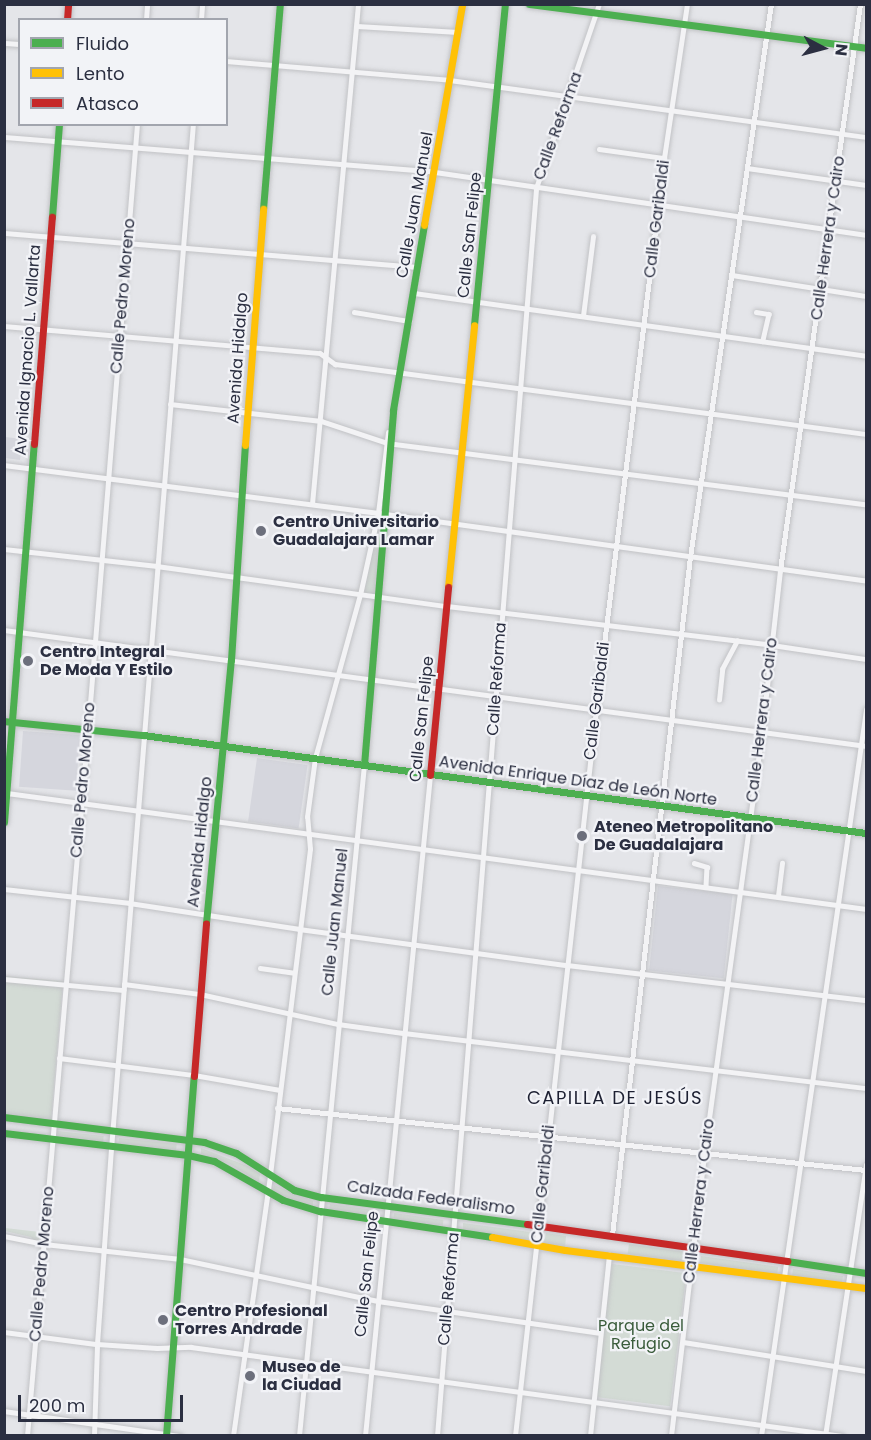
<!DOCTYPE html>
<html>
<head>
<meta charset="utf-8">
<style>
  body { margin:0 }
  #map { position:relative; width:871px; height:1440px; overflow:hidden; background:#e4e5e9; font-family:Poppins,sans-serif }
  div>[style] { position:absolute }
  .built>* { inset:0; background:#d5d6dd; transform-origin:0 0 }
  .green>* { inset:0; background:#d3dbd5; transform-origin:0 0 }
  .roads { filter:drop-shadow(0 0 2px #c1c2c5) drop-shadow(0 0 2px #c1c2c5) }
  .street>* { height:4.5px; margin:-2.25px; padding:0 2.25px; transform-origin:2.25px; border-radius:2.25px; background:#f3f3f5 }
  .fast>* { height:7px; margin:-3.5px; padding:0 3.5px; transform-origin:3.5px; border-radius:3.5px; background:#4caf50 }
  .slow>* { height:7px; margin:-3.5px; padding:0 3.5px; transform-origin:3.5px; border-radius:3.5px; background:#ffc107 }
  .jam>* { height:7px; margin:-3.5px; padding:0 3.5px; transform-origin:3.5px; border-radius:3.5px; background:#c62828 }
  .dots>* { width:16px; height:16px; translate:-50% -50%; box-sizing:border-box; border:3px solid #f2f3f7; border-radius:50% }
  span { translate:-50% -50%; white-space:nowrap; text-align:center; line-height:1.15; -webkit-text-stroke:4.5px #f2f3f7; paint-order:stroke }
  .street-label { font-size:16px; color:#2b2f41 }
  .poi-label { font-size:16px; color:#2b2f41; font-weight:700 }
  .left { translate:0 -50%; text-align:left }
  .park-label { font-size:16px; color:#3a5c3b }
  .neighbourhood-label { font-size:18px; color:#1d2032; letter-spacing:1.5px }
  .frame { position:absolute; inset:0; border:6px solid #2b2f41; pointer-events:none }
  .legend { position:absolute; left:18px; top:18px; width:210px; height:108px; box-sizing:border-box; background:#f2f3f7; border:2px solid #a2a5ae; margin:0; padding:8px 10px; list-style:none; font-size:18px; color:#2b2f41 }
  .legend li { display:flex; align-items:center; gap:12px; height:30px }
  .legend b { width:30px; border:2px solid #a2a5ae }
  .north { position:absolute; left:793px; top:18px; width:60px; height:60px; -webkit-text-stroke:4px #f2f3f7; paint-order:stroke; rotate:96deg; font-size:16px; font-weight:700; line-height:24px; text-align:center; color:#2b2f41 }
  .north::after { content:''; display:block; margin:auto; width:21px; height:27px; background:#2b2f41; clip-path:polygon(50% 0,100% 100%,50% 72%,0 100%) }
  .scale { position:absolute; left:18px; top:1395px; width:165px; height:27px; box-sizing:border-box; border:3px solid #2b2f41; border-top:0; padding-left:8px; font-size:18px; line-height:21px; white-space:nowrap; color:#2b2f41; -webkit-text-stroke:4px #f2f3f7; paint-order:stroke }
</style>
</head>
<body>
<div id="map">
  <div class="built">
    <div style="clip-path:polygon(5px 437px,22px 439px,20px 460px,5px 458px)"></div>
    <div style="left:23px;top:731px;width:57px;height:56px;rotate:4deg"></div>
    <div style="left:257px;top:758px;width:51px;height:64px;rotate:8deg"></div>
    <div style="left:658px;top:886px;width:75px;height:85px;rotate:6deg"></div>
  </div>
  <div class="green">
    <div style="clip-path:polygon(379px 518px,382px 518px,375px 594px,364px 593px)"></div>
    <div style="clip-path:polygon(5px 976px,63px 981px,51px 1121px,5px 1116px)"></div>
    <div style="left:57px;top:1131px;width:47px;height:6px;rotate:6deg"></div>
    <div style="left:119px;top:1138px;width:58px;height:7px;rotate:6deg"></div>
    <div style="clip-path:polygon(201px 1148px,250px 1167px,260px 1174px,259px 1182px,230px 1164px,201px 1155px)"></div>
    <div style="clip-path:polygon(274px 1185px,313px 1201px,313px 1207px,273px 1192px)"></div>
    <div style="left:330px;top:1204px;width:49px;height:6px;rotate:8deg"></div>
    <div style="left:394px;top:1213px;width:50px;height:6px;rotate:8deg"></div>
    <div style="clip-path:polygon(463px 1223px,530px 1232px,528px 1242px,463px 1230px)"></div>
    <div style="clip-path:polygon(5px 1228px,40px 1232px,39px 1242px,33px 1241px,31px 1237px,5px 1231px)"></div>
    <div style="clip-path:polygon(546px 1233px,566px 1236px,565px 1248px,544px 1243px)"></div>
    <div style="left:629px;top:1244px;width:59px;height:10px;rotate:8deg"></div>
    <div style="left:701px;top:1256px;width:78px;height:7px;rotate:8deg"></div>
    <div style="left:612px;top:1264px;width:75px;height:134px;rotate:7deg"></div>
    <div style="clip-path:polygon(793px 1269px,843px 1276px,842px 1282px,792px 1276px)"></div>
  </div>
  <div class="roads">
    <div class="street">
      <div style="left:146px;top:20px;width:16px;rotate:-86deg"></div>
      <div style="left:201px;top:20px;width:16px;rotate:-86deg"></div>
      <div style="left:357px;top:26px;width:101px;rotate:3.4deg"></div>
      <div style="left:4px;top:43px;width:16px;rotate:4deg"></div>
      <div style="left:226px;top:61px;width:225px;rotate:4.8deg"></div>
      <div style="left:450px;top:80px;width:420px;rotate:7.8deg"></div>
      <div style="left:4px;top:137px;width:432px;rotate:4.6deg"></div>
      <div style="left:435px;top:172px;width:436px;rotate:8.3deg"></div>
      <div style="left:599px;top:149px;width:66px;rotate:7.9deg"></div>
      <div style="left:747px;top:168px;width:120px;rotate:8.1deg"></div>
      <div style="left:4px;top:233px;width:415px;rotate:4.7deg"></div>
      <div style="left:732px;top:275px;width:136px;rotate:8.9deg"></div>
      <div style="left:414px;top:293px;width:456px;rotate:7.9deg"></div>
      <div style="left:354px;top:312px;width:56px;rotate:9.3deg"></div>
      <div style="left:756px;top:312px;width:13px;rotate:9deg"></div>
      <div style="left:769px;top:314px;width:28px;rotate:103deg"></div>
      <div style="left:583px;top:316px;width:80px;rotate:-82.8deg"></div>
      <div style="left:4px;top:326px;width:317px;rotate:4.9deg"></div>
      <div style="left:320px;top:353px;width:19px;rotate:36deg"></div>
      <div style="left:335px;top:364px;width:536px;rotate:7.51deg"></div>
      <div style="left:170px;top:404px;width:152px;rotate:6.4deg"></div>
      <div style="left:321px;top:421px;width:70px;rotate:18.4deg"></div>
      <div style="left:387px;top:443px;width:483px;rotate:7.3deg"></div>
      <div style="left:4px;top:465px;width:385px;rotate:7.3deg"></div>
      <div style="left:386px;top:514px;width:485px;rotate:7.9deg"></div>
      <div style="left:312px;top:504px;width:502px;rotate:-84.74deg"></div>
      <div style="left:4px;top:549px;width:154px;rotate:6.3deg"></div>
      <div style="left:157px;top:566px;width:293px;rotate:7.9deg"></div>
      <div style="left:447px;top:606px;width:327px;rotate:6.8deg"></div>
      <div style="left:772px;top:645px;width:95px;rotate:8.5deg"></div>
      <div style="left:4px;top:630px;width:870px;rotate:7.66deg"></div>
      <div style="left:719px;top:700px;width:31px;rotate:-84deg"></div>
      <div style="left:722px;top:669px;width:32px;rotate:-62deg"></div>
      <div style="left:7px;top:793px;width:867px;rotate:7.69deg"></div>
      <div style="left:694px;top:863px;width:14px;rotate:17deg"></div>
      <div style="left:707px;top:867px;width:19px;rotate:93deg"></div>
      <div style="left:4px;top:889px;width:127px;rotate:6.3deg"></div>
      <div style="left:130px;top:903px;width:171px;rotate:8.7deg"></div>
      <div style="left:299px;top:929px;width:270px;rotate:7.7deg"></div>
      <div style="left:567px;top:965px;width:301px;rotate:6.7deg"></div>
      <div style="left:778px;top:896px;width:33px;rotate:-83deg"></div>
      <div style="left:260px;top:968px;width:34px;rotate:8deg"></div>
      <div style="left:4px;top:979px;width:120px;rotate:5.3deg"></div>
      <div style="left:124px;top:984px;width:77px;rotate:7.5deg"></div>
      <div style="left:200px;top:994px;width:141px;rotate:12.3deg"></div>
      <div style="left:338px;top:1024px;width:67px;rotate:7.8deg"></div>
      <div style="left:404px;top:1033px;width:465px;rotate:6.8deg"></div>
      <div style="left:59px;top:1058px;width:136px;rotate:7.2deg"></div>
      <div style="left:194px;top:1075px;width:87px;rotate:9.9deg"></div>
      <div style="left:277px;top:1108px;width:592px;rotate:6.01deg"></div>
      <div style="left:612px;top:1235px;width:682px;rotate:-83.44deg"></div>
      <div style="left:690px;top:557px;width:559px;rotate:-81.67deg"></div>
      <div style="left:4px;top:1236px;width:41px;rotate:11.3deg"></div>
      <div style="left:44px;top:1244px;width:137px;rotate:6.3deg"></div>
      <div style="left:180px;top:1259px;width:202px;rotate:12deg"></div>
      <div style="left:378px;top:1301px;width:224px;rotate:8.2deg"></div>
      <div style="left:4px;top:1332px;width:94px;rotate:7.4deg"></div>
      <div style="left:97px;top:1344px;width:60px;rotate:3.8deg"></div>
      <div style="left:157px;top:1348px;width:34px;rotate:-2deg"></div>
      <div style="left:191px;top:1347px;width:657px;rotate:7.78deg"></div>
      <div style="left:683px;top:1342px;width:185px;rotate:9deg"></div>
      <div style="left:4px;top:1411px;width:178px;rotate:8.1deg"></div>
      <div style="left:27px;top:1436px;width:711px;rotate:-85.08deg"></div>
      <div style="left:88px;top:728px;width:606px;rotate:-85.36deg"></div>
      <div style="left:94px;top:1436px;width:92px;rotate:-88.1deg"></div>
      <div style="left:97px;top:1344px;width:196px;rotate:-85.9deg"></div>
      <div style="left:111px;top:1149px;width:1028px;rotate:-85.43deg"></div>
      <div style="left:233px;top:1436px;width:264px;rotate:-81.9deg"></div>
      <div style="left:270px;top:1175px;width:328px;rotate:-83deg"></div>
      <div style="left:310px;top:849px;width:32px;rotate:-95deg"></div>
      <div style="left:307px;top:817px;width:60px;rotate:-82.3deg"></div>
      <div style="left:315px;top:758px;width:169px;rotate:-74.6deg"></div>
      <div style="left:360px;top:595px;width:84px;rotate:-77.6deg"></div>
      <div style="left:378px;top:513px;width:81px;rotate:-82.9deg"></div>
      <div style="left:299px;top:1436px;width:674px;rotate:-84.47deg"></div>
      <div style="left:365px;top:1436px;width:664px;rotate:-84.38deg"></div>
      <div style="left:437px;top:1436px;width:1252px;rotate:-85.46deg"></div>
      <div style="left:536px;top:188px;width:194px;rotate:-71.1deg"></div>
      <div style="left:515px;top:1436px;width:731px;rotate:-83.64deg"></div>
      <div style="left:596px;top:709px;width:555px;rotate:-82.96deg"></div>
      <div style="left:664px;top:158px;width:156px;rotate:-81.5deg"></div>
      <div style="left:590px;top:1436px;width:182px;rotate:-84deg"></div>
      <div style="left:671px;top:1436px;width:283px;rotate:-83.3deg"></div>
      <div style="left:704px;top:1155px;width:428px;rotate:-82.2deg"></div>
      <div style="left:762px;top:731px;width:162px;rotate:-83.6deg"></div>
      <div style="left:780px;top:570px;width:572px;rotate:-81.95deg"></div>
      <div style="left:761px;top:1436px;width:734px;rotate:-81.77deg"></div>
      <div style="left:825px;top:1436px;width:274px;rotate:-81.4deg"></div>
    </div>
    <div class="fast">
      <div style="left:529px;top:4px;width:340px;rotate:7.4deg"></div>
      <div style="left:263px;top:209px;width:206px;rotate:-85.3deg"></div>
      <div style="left:52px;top:217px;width:93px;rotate:-85.7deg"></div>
      <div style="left:474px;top:325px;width:322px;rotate:-84.5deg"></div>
      <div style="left:4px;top:721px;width:140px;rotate:5.8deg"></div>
      <div style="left:143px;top:735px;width:730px;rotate:7.72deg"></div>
      <div style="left:364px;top:765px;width:356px;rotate:-85.3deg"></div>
      <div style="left:393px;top:410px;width:188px;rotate:-80.5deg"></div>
      <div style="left:4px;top:822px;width:379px;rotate:-85.5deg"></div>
      <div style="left:206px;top:923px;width:264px;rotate:-84.6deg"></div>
      <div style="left:231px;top:660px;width:215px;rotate:-86.3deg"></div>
      <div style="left:4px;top:1117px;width:202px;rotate:7.1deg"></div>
      <div style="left:204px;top:1142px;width:34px;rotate:19deg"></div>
      <div style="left:236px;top:1153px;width:69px;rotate:32.5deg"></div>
      <div style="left:294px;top:1190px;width:28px;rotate:15deg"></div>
      <div style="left:321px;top:1197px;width:208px;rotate:7.5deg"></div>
      <div style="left:4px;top:1133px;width:185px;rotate:6.8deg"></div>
      <div style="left:188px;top:1155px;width:27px;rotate:13deg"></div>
      <div style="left:214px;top:1161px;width:79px;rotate:29.5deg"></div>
      <div style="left:283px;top:1200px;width:39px;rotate:17deg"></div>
      <div style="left:320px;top:1211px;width:174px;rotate:8.6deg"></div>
      <div style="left:787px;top:1261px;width:80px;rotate:8.6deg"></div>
      <div style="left:166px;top:1436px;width:361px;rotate:-85.6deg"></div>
    </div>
    <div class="slow">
      <div style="left:424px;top:225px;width:224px;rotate:-80.2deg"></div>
      <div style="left:245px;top:445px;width:237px;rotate:-85.6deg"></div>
      <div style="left:448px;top:587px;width:263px;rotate:-84.3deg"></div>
      <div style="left:492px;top:1237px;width:74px;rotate:10.1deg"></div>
      <div style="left:565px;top:1250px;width:303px;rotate:7.2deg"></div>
    </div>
    <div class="jam">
      <div style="left:67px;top:20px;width:16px;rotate:-86deg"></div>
      <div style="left:34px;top:444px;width:228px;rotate:-85.5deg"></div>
      <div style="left:430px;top:775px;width:189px;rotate:-84.5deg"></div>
      <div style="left:194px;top:1076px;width:153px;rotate:-85.5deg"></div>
      <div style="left:527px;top:1224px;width:263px;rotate:8.1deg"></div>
    </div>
  </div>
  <div class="dots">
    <div style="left:261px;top:531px;background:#6c6f7c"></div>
    <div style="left:28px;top:661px;background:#6c6f7c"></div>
    <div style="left:582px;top:836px;background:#6c6f7c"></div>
    <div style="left:163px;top:1320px;background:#6c6f7c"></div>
    <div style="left:250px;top:1376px;background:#6c6f7c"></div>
  </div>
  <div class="street-label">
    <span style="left:558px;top:126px;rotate:-70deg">Calle Reforma</span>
    <span style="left:415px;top:205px;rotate:-80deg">Calle Juan Manuel</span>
    <span style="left:657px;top:219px;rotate:-83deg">Calle Garibaldi</span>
    <span style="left:470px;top:235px;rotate:-84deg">Calle San Felipe</span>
    <span style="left:828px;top:238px;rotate:-82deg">Calle Herrera y Cairo</span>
    <span style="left:123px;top:296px;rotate:-85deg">Calle Pedro Moreno</span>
    <span style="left:28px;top:350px;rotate:-86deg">Avenida Ignacio L. Vallarta</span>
    <span style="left:238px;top:358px;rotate:-86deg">Avenida Hidalgo</span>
    <span style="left:497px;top:679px;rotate:-86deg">Calle Reforma</span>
    <span style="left:597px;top:701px;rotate:-83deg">Calle Garibaldi</span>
    <span style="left:422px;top:719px;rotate:-84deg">Calle San Felipe</span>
    <span style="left:762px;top:720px;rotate:-83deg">Calle Herrera y Cairo</span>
    <span style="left:83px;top:780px;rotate:-85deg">Calle Pedro Moreno</span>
    <span style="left:578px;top:781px;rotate:8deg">Avenida Enrique Díaz de León Norte</span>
    <span style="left:200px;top:842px;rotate:-84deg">Avenida Hidalgo</span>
    <span style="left:335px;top:922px;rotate:-84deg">Calle Juan Manuel</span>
    <span style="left:543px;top:1184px;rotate:-84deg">Calle Garibaldi</span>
    <span style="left:431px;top:1198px;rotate:8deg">Calzada Federalismo</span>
    <span style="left:699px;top:1201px;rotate:-83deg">Calle Herrera y Cairo</span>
    <span style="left:42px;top:1264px;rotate:-85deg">Calle Pedro Moreno</span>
    <span style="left:367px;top:1274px;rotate:-84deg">Calle San Felipe</span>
    <span style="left:449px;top:1289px;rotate:-85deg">Calle Reforma</span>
  </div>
  <div class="poi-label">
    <span class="left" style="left:273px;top:531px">Centro Universitario<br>Guadalajara Lamar</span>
    <span class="left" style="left:40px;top:661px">Centro Integral<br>De Moda Y Estilo</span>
    <span class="left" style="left:594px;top:836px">Ateneo Metropolitano<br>De Guadalajara</span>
    <span class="left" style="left:175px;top:1320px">Centro Profesional<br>Torres Andrade</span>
    <span class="left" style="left:262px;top:1376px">Museo de<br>la Ciudad</span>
  </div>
  <div class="park-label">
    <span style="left:641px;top:1335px">Parque del<br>Refugio</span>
  </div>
  <div class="neighbourhood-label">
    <span style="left:615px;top:1098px">CAPILLA DE JESÚS</span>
  </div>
  <div class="frame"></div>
  <ul class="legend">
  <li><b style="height:8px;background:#4caf50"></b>Fluido</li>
  <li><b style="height:8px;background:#ffc107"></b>Lento</li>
  <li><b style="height:8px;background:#c62828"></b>Atasco</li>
  </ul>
  <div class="north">N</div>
  <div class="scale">200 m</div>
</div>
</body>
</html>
